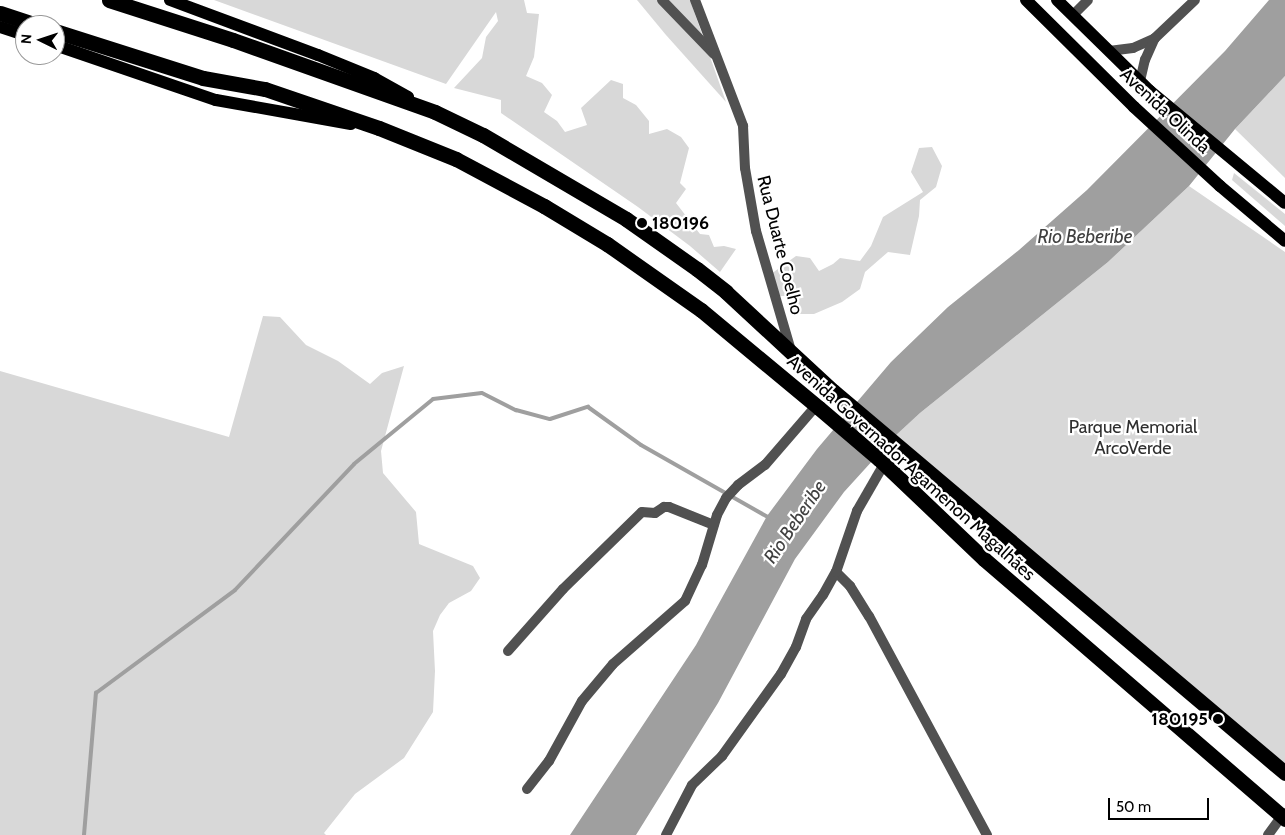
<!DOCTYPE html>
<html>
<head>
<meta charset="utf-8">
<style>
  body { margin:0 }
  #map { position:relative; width:1285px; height:835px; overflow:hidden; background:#fff; font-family:Cabin,sans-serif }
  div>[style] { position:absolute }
  .green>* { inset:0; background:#d8d8d8 }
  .water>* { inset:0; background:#9f9f9f }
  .stream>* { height:4px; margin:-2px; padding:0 2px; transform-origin:2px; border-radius:2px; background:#9f9f9f }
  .street>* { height:10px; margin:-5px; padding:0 5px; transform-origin:5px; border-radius:5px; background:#515151 }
  .primary>* { height:12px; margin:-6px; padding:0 6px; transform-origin:6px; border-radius:6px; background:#000 }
  .highway>* { height:15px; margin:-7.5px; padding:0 7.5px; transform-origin:7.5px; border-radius:7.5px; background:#000 }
  .dots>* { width:14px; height:14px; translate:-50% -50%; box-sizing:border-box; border:2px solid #fff; border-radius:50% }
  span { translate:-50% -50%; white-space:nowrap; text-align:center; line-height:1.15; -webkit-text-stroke:4.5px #fff; paint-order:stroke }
  .street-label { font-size:18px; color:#000 }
  .poi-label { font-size:18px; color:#000; font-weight:700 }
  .left { translate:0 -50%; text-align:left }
  .right { translate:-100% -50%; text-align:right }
  .park-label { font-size:18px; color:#2f2f2f }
  .water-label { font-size:19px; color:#404040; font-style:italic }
  .north { position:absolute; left:15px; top:15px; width:50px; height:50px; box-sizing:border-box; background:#fff; border:1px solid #999; border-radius:50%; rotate:274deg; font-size:14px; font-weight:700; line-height:20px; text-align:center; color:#000 }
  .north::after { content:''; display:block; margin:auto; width:18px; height:22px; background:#000; clip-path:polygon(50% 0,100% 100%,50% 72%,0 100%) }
  .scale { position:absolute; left:1108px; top:798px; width:101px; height:22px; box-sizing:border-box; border:2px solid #000; border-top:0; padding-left:6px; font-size:15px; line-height:18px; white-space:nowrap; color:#000; -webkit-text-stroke:4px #fff; paint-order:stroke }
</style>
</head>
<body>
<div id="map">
  <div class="green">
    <div style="clip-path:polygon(214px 0,524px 0,527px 13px,539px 14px,534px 57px,526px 76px,542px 83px,552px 95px,544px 112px,557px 121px,565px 132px,587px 125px,581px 108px,611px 80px,623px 84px,623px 98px,636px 105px,649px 121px,649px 134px,667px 129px,681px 137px,689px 148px,680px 183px,686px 189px,676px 203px,700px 234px,709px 235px,714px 247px,724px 246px,736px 249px,720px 272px,690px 246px,638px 207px,501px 113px,501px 100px,454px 88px,482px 58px,486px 37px,498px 21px,496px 12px,446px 84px)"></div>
    <div style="clip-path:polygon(637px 0,690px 0,726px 102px,666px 35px)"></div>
    <div style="clip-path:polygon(1285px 76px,1285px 178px,1235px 129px)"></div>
    <div style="clip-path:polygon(932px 147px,942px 166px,936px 187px,920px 200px,919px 216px,910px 255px,888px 252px,865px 272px,860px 289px,842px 302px,814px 314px,800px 314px,788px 296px,778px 296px,771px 274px,796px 256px,810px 258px,819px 271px,833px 264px,840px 258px,860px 261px,871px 246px,883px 217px,923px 192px,911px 172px,919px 148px)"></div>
    <div style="clip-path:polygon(1234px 173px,1285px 214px,1285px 226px,1232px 180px)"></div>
    <div style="clip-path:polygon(1189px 186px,1285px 252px,1285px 769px,894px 437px,920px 413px,1108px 262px)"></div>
    <div style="clip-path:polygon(263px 316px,280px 317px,306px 345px,338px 361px,370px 384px,382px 373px,404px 366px,381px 451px,383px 473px,416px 512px,419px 544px,473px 566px,480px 578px,471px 591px,449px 603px,440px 615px,433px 631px,435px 671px,433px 712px,404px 758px,355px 794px,324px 833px,326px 835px,0 835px,0 371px,229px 437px)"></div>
  </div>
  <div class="water">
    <div style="clip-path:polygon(1269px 0,1285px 0,1285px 76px,1235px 129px,1189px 186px,1108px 262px,920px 413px,894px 437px,844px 492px,795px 559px,718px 703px,636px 835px,570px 835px,696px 645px,767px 516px,817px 449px,891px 362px,948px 307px,1019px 250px,1087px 190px,1225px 51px)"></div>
  </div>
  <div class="stream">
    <div style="left:84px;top:835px;width:143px;rotate:-85.2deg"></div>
    <div style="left:96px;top:693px;width:173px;rotate:-36.5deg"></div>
    <div style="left:235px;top:590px;width:173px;rotate:-46.6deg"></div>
    <div style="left:354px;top:464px;width:102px;rotate:-39.4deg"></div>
    <div style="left:433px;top:399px;width:49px;rotate:-7deg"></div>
    <div style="left:482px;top:393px;width:38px;rotate:27deg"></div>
    <div style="left:516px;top:410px;width:35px;rotate:15deg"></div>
    <div style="left:550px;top:419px;width:40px;rotate:-18deg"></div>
    <div style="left:588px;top:407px;width:65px;rotate:35.6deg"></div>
    <div style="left:641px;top:445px;width:150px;rotate:29.6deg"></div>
  </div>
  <div class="street">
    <div style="left:662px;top:0;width:75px;rotate:46.1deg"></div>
    <div style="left:695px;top:0;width:135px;rotate:69.1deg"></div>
    <div style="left:743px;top:126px;width:42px;rotate:87.3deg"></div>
    <div style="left:745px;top:168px;width:64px;rotate:80.1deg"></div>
    <div style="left:756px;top:231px;width:125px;rotate:73.7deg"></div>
    <div style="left:1073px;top:15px;width:21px;rotate:-45deg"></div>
    <div style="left:1109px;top:51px;width:24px;rotate:-7deg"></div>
    <div style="left:1133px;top:48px;width:24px;rotate:-24deg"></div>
    <div style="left:1155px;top:38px;width:55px;rotate:-43.5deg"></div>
    <div style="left:1140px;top:81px;width:22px;rotate:-77deg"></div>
    <div style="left:1145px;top:60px;width:24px;rotate:-66deg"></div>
    <div style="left:836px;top:572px;width:20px;rotate:45deg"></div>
    <div style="left:850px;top:586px;width:36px;rotate:58deg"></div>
    <div style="left:869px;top:616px;width:249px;rotate:61.7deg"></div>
    <div style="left:508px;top:651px;width:83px;rotate:-48.4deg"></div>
    <div style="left:563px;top:589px;width:110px;rotate:-44.3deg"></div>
    <div style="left:642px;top:512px;width:13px;rotate:4deg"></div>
    <div style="left:655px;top:513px;width:11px;rotate:-34deg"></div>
    <div style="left:664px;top:507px;width:5px"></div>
    <div style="left:669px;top:507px;width:48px;rotate:21.8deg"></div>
    <div style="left:527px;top:789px;width:36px;rotate:-52deg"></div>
    <div style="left:549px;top:761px;width:68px;rotate:-61.2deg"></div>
    <div style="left:582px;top:701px;width:48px;rotate:-50deg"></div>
    <div style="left:613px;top:664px;width:96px;rotate:-41.2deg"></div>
    <div style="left:685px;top:601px;width:40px;rotate:-65deg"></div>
    <div style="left:702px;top:565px;width:52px;rotate:-73.3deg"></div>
    <div style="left:717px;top:515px;width:19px;rotate:-62deg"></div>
    <div style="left:726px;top:498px;width:18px;rotate:-47deg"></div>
    <div style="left:738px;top:485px;width:34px;rotate:-37deg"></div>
    <div style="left:765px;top:465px;width:78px;rotate:-49.2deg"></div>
    <div style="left:666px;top:835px;width:56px;rotate:-62.5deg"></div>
    <div style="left:692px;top:785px;width:42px;rotate:-44deg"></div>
    <div style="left:722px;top:756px;width:101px;rotate:-54.3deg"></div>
    <div style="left:781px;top:674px;width:31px;rotate:-61deg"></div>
    <div style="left:796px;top:647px;width:30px;rotate:-70deg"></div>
    <div style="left:806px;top:619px;width:29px;rotate:-55deg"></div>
    <div style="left:823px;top:595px;width:26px;rotate:-61deg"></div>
    <div style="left:836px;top:572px;width:65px;rotate:-71deg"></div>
    <div style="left:857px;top:511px;width:54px;rotate:-60.1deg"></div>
    <div style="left:1268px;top:835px;width:27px;rotate:-54deg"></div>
  </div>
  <div class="primary">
    <div style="left:170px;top:0;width:158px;rotate:20.4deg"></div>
    <div style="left:318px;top:55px;width:61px;rotate:22.3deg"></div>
    <div style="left:374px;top:78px;width:39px;rotate:29deg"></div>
    <div style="left:1026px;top:0;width:152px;rotate:44.7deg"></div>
    <div style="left:1134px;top:107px;width:117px;rotate:42.6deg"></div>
    <div style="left:1220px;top:186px;width:85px;rotate:40.2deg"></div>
    <div style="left:1057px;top:0;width:130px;rotate:44.4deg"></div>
    <div style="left:1150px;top:91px;width:175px;rotate:39.7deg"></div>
    <div style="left:0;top:27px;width:26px;rotate:18deg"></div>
    <div style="left:55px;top:45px;width:170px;rotate:18.9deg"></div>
    <div style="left:216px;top:100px;width:137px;rotate:10.1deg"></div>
  </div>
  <div class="highway">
    <div style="left:109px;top:0;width:130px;rotate:17.9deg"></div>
    <div style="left:233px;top:40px;width:214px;rotate:19.6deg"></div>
    <div style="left:435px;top:112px;width:53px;rotate:25.6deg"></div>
    <div style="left:483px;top:135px;width:166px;rotate:30.4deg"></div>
    <div style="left:626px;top:219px;width:87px;rotate:35.2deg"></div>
    <div style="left:697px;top:269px;width:37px;rotate:38deg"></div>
    <div style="left:726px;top:292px;width:146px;rotate:42.8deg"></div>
    <div style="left:833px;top:391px;width:592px;rotate:40.2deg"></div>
    <div style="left:0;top:13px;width:39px;rotate:18deg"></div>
    <div style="left:55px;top:31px;width:155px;rotate:17.6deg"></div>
    <div style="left:203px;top:78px;width:63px;rotate:10.1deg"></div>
    <div style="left:265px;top:89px;width:120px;rotate:18.9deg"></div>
    <div style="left:379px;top:128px;width:83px;rotate:21.9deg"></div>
    <div style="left:456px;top:159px;width:100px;rotate:28.1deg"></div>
    <div style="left:544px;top:206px;width:74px;rotate:31.1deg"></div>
    <div style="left:607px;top:244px;width:115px;rotate:35.1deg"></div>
    <div style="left:701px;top:310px;width:153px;rotate:39.7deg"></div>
    <div style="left:819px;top:408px;width:79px;rotate:40.4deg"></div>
    <div style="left:879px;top:459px;width:145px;rotate:43.6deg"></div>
    <div style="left:984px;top:559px;width:398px;rotate:40.8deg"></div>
  </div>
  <div class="dots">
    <div style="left:642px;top:223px;background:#000"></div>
    <div style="left:1218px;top:719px;background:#000"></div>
  </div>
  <div class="street-label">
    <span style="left:1165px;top:111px;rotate:43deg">Avenida Olinda</span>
    <span style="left:780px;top:245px;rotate:76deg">Rua Duarte Coelho</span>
    <span style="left:911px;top:468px;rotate:42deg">Avenida Governador Agamenon Magalhães</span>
  </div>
  <div class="poi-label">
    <span class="left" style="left:652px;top:223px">180196</span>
    <span class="right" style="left:1208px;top:719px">180195</span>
  </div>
  <div class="park-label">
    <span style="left:1133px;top:438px">Parque Memorial<br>ArcoVerde</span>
  </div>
  <div class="water-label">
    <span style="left:1085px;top:237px">Rio Beberibe</span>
    <span style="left:795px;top:522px;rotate:-56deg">Rio Beberibe</span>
  </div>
  <div class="north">N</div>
  <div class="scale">50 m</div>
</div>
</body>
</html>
